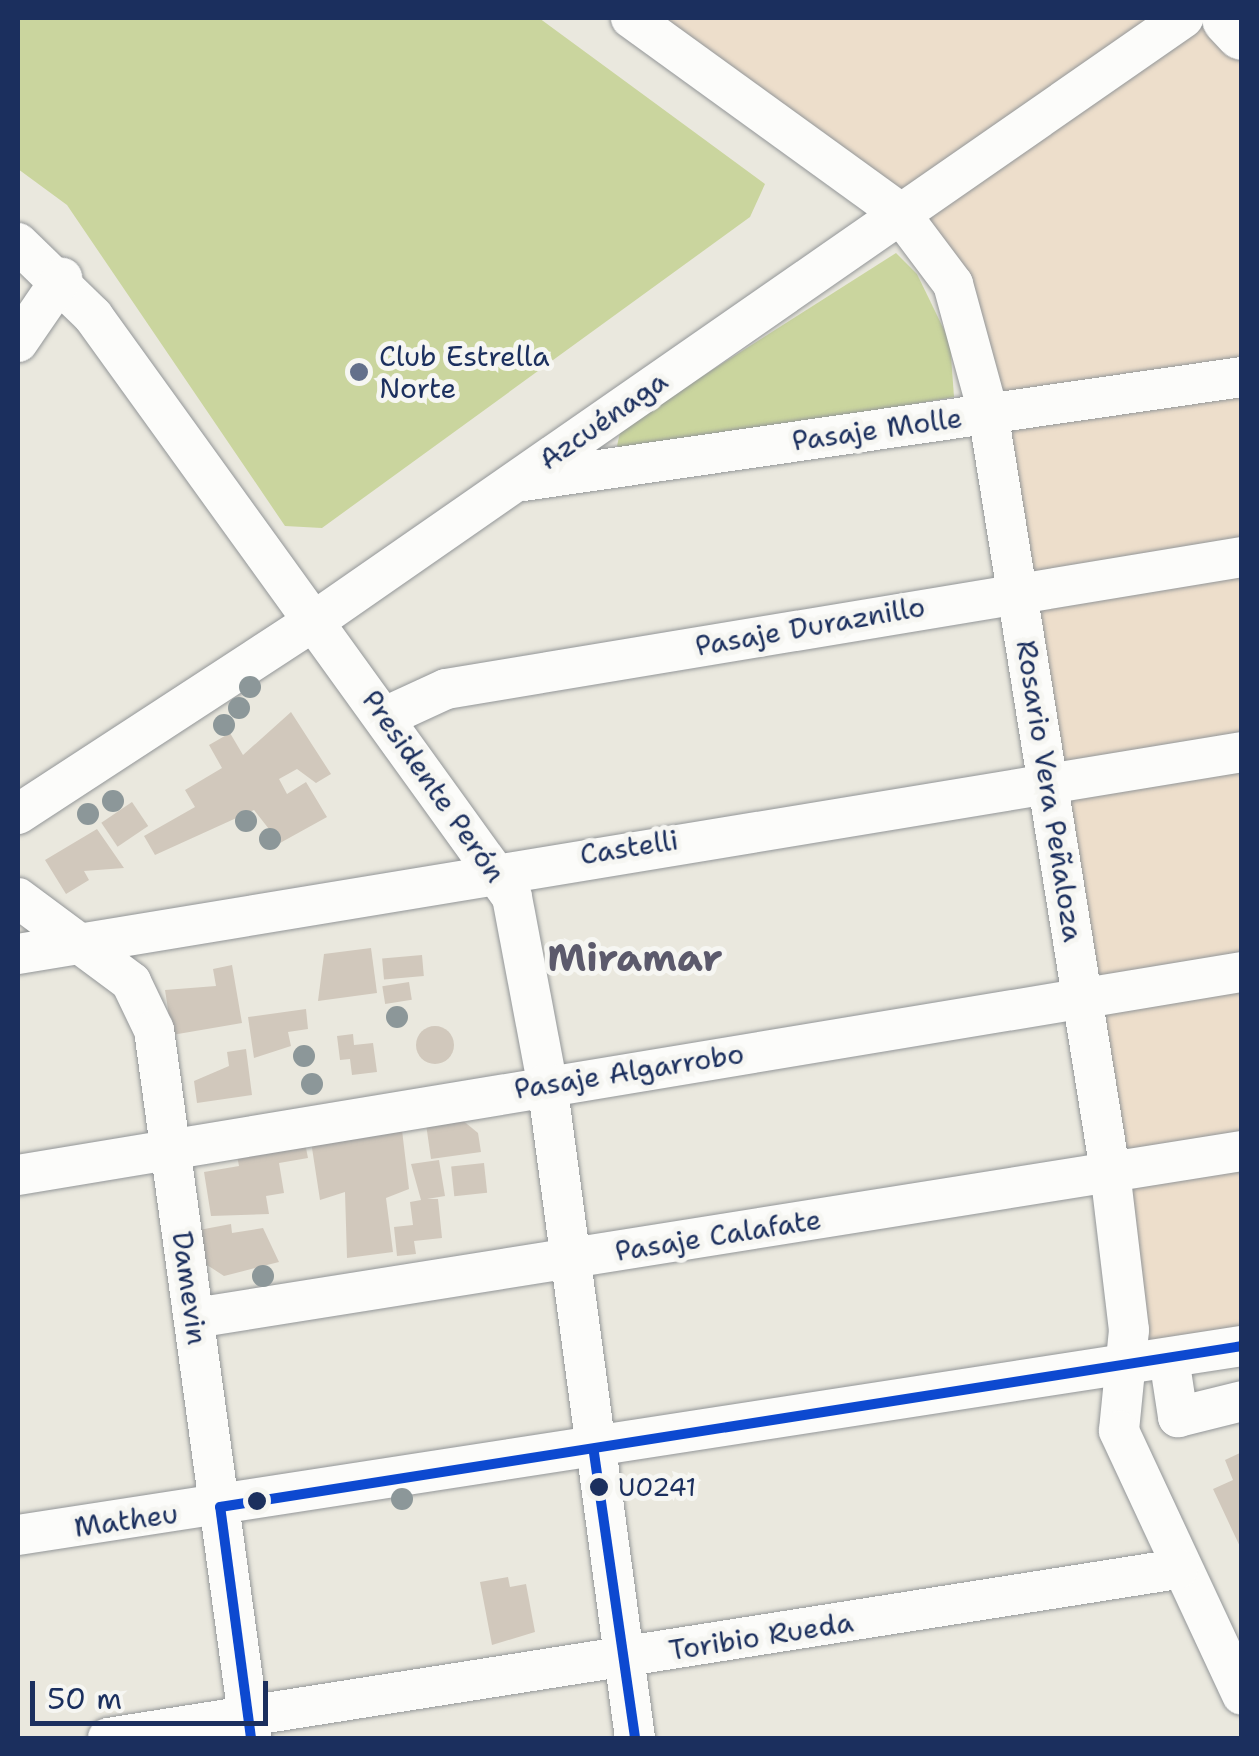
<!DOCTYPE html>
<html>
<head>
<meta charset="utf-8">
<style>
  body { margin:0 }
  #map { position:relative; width:1259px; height:1756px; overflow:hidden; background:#eae8de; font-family:"Shantell Sans",sans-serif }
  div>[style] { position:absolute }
  .built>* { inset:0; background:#eddecb }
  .green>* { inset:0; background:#cad59e }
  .building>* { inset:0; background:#d1c8bc; transform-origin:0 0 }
  .round { border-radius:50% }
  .roads { filter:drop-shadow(0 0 2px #939698) drop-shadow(0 0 2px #939698) }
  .minor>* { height:40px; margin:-20px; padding:0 20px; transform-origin:20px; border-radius:20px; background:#fcfcfa }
  .highway>* { height:55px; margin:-27.5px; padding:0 27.5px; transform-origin:27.5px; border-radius:27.5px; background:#fcfcfa }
  .bus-1>* { height:10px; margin:-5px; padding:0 5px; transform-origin:5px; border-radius:5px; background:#0d49d0 }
  .trees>* { width:22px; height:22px; margin:-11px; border-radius:50%; background:#8c9799 }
  .dots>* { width:28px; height:28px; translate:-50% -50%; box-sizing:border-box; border:5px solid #f6f6f2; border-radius:50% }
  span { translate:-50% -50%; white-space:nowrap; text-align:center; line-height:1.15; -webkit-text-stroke:10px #f6f6f2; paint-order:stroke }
  .bus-label { font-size:26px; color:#1b2f5e }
  .left { translate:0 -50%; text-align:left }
  .poi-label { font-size:28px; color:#1b2f5e }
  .street-label { font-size:28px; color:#1b2f5e }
  .district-label { font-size:38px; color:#5c5a6c; font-weight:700 }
  .frame { position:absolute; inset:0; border:20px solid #1b2f5e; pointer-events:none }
  .scale { position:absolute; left:30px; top:1681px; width:238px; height:45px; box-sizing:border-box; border:5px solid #1b2f5e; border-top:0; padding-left:12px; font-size:30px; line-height:35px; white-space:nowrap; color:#1b2f5e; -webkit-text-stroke:8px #f6f6f2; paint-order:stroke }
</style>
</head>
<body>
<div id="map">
  <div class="built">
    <div style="clip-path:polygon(631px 18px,1241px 18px,1241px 1346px,1127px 1365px,953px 284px)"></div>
  </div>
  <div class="green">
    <div style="clip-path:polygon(18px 18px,539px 18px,765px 184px,750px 217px,322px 528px,285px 526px,67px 205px,18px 169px)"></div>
    <div style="clip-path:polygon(896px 253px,917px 274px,950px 342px,954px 397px,632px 453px,617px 446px,621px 428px)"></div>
  </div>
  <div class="building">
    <div style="clip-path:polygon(291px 712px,331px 774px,316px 783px,297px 769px,279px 779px,287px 794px,306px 782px,327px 817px,280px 843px,254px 810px,155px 855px,144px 836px,195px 807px,185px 790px,222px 768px,209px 745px,230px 733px,243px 755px)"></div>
    <div style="left:132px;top:802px;width:29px;height:37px;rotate:56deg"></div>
    <div style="clip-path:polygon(97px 829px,124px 868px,84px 871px,89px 880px,66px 894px,45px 860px)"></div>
    <div style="clip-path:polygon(371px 948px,377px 993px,318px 1001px,324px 954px)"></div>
    <div style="left:422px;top:955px;width:21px;height:40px;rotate:85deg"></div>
    <div style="clip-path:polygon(232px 965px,242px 1023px,172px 1035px,165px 990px,216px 986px,213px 969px)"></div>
    <div style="left:409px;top:982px;width:18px;height:27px;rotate:81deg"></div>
    <div style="clip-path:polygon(306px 1009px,308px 1029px,288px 1032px,291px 1046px,254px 1058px,248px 1017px)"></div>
    <div class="round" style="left:416px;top:1026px;width:38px;height:38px"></div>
    <div style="clip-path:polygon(353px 1034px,354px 1045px,373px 1043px,377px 1072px,352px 1075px,350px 1059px,340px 1060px,337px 1036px)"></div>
    <div style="clip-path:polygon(246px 1049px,252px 1095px,197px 1103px,194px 1081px,229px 1066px,227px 1052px)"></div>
    <div style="clip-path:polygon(461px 1119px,478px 1133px,481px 1152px,431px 1159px,426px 1124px)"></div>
    <div style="clip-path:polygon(402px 1130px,409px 1189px,386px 1198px,393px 1252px,347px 1258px,345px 1192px,320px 1200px,310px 1135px)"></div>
    <div style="clip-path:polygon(304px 1138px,308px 1158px,279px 1163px,284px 1193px,266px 1196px,269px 1214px,211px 1216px,204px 1172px,239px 1166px,236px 1150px)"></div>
    <div style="clip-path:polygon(439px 1160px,445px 1196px,427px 1199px,438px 1199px,442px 1238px,414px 1241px,416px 1254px,397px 1256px,394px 1227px,413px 1225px,410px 1202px,421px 1200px,411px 1164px)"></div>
    <div style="left:484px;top:1163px;width:30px;height:33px;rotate:84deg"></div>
    <div style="clip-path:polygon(231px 1224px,232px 1233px,263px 1228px,279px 1262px,224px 1276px,204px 1263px,199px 1230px)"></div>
    <div style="clip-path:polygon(1242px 1452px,1242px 1551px,1213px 1489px,1233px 1480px,1225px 1460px)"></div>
    <div style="clip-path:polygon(508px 1577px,510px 1587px,526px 1584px,535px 1632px,492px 1645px,480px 1582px)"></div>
  </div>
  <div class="roads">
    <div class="minor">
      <div style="left:631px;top:18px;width:331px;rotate:35.9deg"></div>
      <div style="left:899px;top:212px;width:90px;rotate:53.1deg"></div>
      <div style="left:953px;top:284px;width:133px;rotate:74.7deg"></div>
      <div style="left:988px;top:412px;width:769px;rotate:80.87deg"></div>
      <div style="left:1110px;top:1171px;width:160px;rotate:83.2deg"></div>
      <div style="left:1129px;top:1330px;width:101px;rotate:95.7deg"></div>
      <div style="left:1119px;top:1431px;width:291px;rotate:65deg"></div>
      <div style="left:18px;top:243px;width:105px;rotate:44.2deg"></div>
      <div style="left:93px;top:316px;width:716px;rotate:54.2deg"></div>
      <div style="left:512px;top:897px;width:189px;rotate:79.3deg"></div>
      <div style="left:547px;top:1083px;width:661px;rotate:82.35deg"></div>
      <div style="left:18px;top:342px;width:78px;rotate:-55.5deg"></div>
      <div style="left:523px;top:481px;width:726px;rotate:-8.23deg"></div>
      <div style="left:385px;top:717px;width:67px;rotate:-24.7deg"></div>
      <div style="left:446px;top:689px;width:807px;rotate:-9.42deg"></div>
      <div style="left:18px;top:814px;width:356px;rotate:-33.1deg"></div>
      <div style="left:316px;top:620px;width:1056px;rotate:-34.77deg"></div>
      <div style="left:18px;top:898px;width:141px;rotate:36.6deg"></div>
      <div style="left:131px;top:982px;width:53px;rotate:64.4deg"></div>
      <div style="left:154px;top:1030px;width:715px;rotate:82.2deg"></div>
      <div style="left:18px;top:954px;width:1241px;rotate:-9.37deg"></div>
      <div style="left:18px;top:1175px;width:1241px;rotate:-9.42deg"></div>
      <div style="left:195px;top:1318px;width:1060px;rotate:-9.06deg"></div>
      <div style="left:1169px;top:1358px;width:60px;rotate:81.3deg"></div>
      <div style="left:1178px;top:1417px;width:66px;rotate:-14deg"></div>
      <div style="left:18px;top:1535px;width:1239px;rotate:-8.78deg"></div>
      <div style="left:108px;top:1738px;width:1083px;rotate:-8.98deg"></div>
    </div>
    <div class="highway">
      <div style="left:1229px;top:18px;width:19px;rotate:47deg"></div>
    </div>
  </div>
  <div class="bus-1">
    <div style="left:594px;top:1453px;width:288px;rotate:81.8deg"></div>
    <div style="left:251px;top:1738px;width:233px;rotate:-97.6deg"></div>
    <div style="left:220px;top:1507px;width:1035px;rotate:-8.95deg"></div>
  </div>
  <div class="trees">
    <div style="left:250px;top:687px"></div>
    <div style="left:239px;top:708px"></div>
    <div style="left:224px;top:725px"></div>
    <div style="left:113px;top:801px"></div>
    <div style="left:88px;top:814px"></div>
    <div style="left:246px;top:821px"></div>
    <div style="left:270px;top:839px"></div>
    <div style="left:397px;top:1017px"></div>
    <div style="left:304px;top:1056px"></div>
    <div style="left:312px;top:1084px"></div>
    <div style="left:263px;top:1276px"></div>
    <div style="left:402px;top:1499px"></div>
  </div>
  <div class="dots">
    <div style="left:359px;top:372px;background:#63708b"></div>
    <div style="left:599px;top:1487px;background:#1b2f5e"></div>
    <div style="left:257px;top:1501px;background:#1b2f5e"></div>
  </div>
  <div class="bus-label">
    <span class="left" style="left:618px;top:1487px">U0241</span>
  </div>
  <div class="poi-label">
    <span class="left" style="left:379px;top:372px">Club Estrella<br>Norte</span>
  </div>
  <div class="street-label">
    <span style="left:603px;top:420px;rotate:-35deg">Azcuénaga</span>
    <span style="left:877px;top:429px;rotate:-8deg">Pasaje Molle</span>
    <span style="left:810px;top:626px;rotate:-10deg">Pasaje Duraznillo</span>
    <span style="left:434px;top:786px;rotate:55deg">Presidente Perón</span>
    <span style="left:1050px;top:791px;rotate:81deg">Rosario Vera Peñaloza</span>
    <span style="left:629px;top:847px;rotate:-9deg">Castelli</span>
    <span style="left:629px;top:1071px;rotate:-9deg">Pasaje Algarrobo</span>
    <span style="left:718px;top:1235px;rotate:-9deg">Pasaje Calafate</span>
    <span style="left:190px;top:1288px;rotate:82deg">Damevin</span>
    <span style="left:126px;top:1520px;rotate:-8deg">Matheu</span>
    <span style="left:761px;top:1636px;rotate:-9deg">Toribio Rueda</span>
  </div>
  <div class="district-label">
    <span style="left:635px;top:958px">Miramar</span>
  </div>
  <div class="frame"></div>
  <div class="scale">50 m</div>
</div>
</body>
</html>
